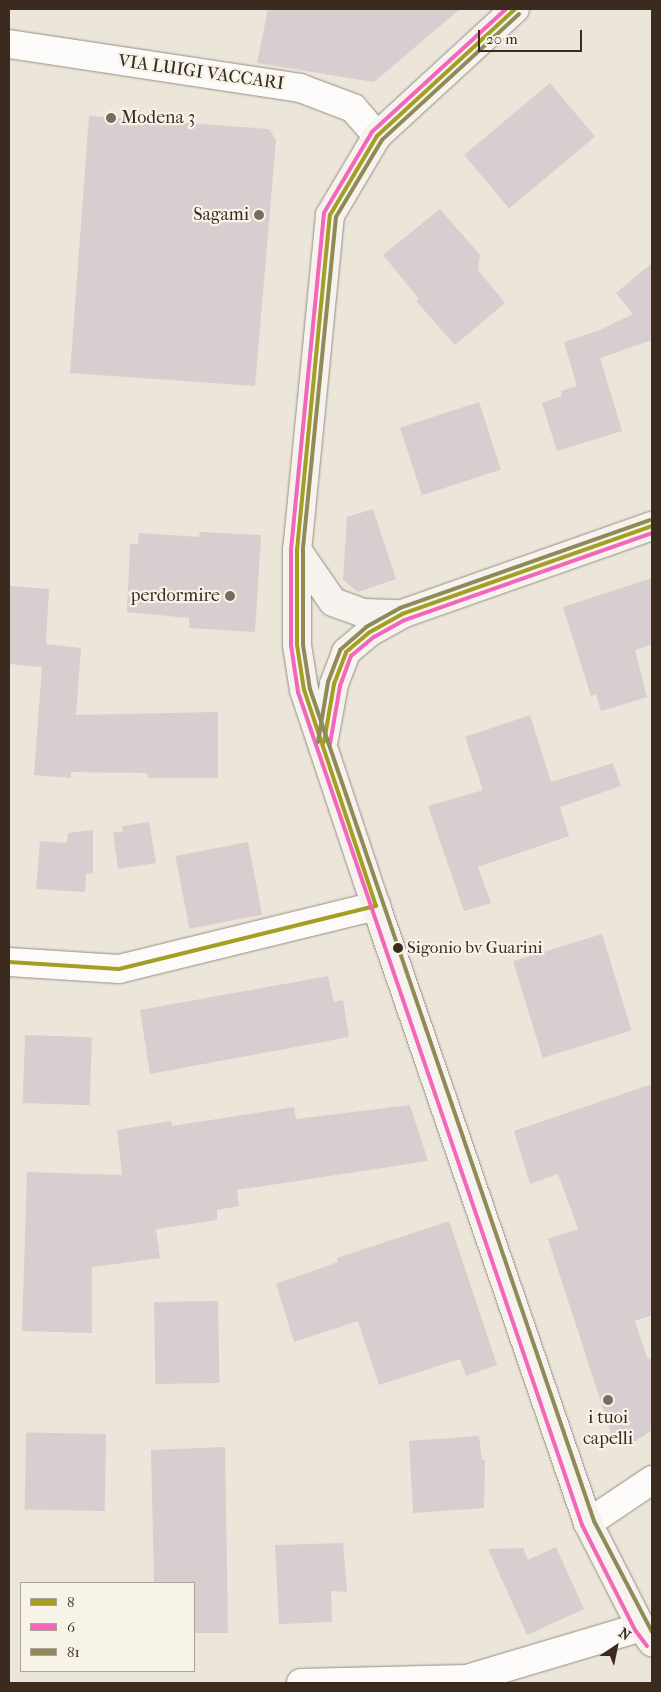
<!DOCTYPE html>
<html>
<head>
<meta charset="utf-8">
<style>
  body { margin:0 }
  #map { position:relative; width:661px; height:1692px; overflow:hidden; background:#ece5d9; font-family:"IM FELL French Canon",serif }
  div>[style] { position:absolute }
  .building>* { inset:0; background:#d8cdcf; transform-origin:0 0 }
  .roads { filter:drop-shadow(0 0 1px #958e86) drop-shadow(0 0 1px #958e86) }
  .street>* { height:28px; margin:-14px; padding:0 14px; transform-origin:14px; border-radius:14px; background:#fcfbf9 }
  .secondary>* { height:28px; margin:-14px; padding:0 14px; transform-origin:14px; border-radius:14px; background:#f6f3ee }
  .bus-1>* { height:4px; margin:-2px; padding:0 2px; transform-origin:2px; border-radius:2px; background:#a39f24 }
  .bus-2>* { height:4px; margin:-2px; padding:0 2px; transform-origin:2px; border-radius:2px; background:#f466ba }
  .bus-3>* { height:4px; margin:-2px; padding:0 2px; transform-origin:2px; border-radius:2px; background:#908b56 }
  .dots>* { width:14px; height:14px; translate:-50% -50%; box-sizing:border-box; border:2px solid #f7f3e8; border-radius:50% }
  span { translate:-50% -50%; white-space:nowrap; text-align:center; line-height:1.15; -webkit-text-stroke:4.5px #f7f3e8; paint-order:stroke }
  .bus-label { font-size:17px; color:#3b2a1e }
  .left { translate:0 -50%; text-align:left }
  .street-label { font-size:18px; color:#3b2a1e }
  .poi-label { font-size:18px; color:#3b2a1e }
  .right { translate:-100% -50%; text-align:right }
  .frame { position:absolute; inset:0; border:10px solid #3b2a1e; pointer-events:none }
  .legend { position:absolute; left:20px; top:1582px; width:175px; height:90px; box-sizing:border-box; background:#f7f3e8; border:1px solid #aca397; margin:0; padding:6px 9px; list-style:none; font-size:15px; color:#3b2a1e }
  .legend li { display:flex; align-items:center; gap:10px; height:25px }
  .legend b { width:25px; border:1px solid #aca397 }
  .north { position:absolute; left:591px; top:1622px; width:50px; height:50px; -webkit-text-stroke:4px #f7f3e8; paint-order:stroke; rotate:34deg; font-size:14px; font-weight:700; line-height:20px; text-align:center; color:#3b2a1e }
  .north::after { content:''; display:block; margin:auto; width:18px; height:22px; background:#3b2a1e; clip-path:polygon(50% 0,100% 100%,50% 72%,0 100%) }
  .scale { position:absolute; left:478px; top:30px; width:104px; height:22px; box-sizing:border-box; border:2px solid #3b2a1e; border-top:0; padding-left:6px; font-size:15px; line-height:18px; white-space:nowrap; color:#3b2a1e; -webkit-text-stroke:4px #f7f3e8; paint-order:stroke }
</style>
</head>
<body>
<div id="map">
  <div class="building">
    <div style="clip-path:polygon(268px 9px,460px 9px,374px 82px,257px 63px)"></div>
    <div style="left:550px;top:83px;width:70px;height:112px;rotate:50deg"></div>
    <div style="clip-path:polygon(89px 116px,269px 129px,276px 140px,255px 386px,70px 373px)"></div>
    <div style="clip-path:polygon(440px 209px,480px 255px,478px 270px,505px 303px,455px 345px,416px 301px,419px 299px,383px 255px)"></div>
    <div style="clip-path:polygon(652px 263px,652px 340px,600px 358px,622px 431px,557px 451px,542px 403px,562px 396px,561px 391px,577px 386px,564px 342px,600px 330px,633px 314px,616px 293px)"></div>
    <div style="left:479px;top:402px;width:71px;height:83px;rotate:72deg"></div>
    <div style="clip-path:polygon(373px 509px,396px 579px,358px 592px,343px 580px,347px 517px)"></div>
    <div style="clip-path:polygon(200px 532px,261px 535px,255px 632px,189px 628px,189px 618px,127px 612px,130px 544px,138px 544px,139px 533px,199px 537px)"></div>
    <div style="clip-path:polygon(652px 578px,652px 644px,635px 650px,647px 697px,601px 711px,596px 694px,591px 696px,563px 607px)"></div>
    <div style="clip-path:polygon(9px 586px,49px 589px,46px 644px,81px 648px,76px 715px,218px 712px,218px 778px,148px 778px,147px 773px,71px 772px,71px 778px,34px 775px,42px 667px,9px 664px)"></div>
    <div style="clip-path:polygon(530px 715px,551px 782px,613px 763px,621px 786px,560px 807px,569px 836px,478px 867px,491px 903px,464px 911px,428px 806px,483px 790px,465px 737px)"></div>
    <div style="clip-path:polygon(149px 822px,156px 863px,118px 869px,113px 832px,123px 832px,122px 826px)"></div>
    <div style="clip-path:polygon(93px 830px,93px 873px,86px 874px,85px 892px,36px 889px,40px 841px,67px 843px,68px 833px)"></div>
    <div style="left:248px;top:842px;width:74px;height:74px;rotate:79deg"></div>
    <div style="left:602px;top:934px;width:101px;height:93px;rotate:73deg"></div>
    <div style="clip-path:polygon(328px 976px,334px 1002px,343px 1000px,349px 1037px,150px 1074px,140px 1010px)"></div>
    <div style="left:25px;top:1035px;width:67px;height:68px;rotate:2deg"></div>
    <div style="clip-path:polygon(652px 1084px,652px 1315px,635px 1321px,647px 1358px,652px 1360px,652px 1430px,631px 1444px,613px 1439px,548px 1239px,578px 1229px,558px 1174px,530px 1184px,514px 1131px)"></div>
    <div style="clip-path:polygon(410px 1105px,428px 1161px,237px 1190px,239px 1206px,217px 1210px,217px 1220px,156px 1229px,160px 1258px,92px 1267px,92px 1333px,22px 1331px,27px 1172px,122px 1175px,117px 1130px,171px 1121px,172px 1126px,294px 1107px,296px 1119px)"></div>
    <div style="clip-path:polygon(449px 1221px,497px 1365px,466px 1376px,460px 1359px,379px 1385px,358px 1321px,294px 1342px,276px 1284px,338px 1262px,337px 1258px)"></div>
    <div style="left:218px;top:1301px;width:82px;height:64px;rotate:89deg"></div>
    <div style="left:106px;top:1434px;width:77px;height:80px;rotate:91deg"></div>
    <div style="clip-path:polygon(479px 1436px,482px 1460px,485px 1460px,484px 1508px,413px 1513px,409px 1441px)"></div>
    <div style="clip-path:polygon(225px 1447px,228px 1633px,194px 1633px,194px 1583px,154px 1583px,151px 1450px)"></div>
    <div style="clip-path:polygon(343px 1543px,347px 1592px,331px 1591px,332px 1622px,279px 1624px,275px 1545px)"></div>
    <div style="clip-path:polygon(556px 1547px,584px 1609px,527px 1635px,488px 1549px,523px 1548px,528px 1560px)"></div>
  </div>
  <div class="roads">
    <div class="street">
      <div style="left:9px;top:44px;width:294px;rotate:8.6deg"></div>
      <div style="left:300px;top:88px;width:57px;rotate:20.7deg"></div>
      <div style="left:353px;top:108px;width:37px;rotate:49deg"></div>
      <div style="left:9px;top:962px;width:110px;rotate:3.6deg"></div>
      <div style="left:119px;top:969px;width:265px;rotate:-13.8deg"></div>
      <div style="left:588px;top:1523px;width:77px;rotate:-33.9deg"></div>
      <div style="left:301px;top:1683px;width:166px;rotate:-1.4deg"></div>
      <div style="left:467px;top:1679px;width:182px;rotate:-16.6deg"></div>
    </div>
    <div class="secondary">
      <div style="left:515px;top:9px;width:188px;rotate:137.4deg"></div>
      <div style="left:377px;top:136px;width:92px;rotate:120.7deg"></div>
      <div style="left:330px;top:215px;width:337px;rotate:95.6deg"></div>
      <div style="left:297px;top:550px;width:95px;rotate:90deg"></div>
      <div style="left:297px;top:645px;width:46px;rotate:81.2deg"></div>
      <div style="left:304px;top:690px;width:228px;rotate:71.6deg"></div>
      <div style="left:376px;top:906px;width:652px;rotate:71.04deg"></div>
      <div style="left:588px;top:1523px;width:117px;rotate:63deg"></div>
      <div style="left:641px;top:1627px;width:19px;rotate:54deg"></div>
      <div style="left:297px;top:550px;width:63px;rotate:55.3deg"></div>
      <div style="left:333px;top:602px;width:33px;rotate:20deg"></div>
      <div style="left:364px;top:613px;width:37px;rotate:2deg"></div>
      <div style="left:324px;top:739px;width:56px;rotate:-79.7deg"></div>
      <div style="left:334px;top:684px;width:34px;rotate:-69deg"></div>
      <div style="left:346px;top:652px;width:31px;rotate:-40deg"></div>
      <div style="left:370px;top:632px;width:37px;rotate:-29deg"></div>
      <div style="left:402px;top:614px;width:265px;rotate:-19.4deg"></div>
    </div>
  </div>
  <div class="bus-1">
    <div style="left:324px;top:742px;width:59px;rotate:-80.2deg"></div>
    <div style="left:334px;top:684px;width:34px;rotate:-69deg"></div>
    <div style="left:346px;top:652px;width:31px;rotate:-40deg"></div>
    <div style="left:370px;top:632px;width:37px;rotate:-29deg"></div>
    <div style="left:402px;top:614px;width:265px;rotate:-19.4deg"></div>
    <div style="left:376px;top:906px;width:228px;rotate:-108.4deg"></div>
    <div style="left:304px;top:690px;width:46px;rotate:-98.8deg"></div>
    <div style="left:297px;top:645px;width:95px;rotate:-90deg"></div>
    <div style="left:297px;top:550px;width:337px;rotate:-84.4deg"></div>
    <div style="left:330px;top:215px;width:92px;rotate:-59.3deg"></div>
    <div style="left:377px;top:136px;width:188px;rotate:-42.6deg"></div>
    <div style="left:9px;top:962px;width:110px;rotate:3.6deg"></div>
    <div style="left:119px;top:969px;width:265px;rotate:-13.8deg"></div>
  </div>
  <div class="bus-2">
    <div style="left:506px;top:9px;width:182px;rotate:137.5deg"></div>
    <div style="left:372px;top:132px;width:94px;rotate:120.7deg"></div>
    <div style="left:324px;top:213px;width:338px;rotate:95.6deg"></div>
    <div style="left:291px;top:549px;width:96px;rotate:90deg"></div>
    <div style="left:291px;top:645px;width:48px;rotate:81.5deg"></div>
    <div style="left:298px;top:692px;width:880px;rotate:71.17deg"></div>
    <div style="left:582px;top:1525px;width:118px;rotate:63.2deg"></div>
    <div style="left:635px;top:1630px;width:20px;rotate:53deg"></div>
    <div style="left:330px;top:744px;width:59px;rotate:-80.2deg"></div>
    <div style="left:340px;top:686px;width:32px;rotate:-70deg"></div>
    <div style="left:351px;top:656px;width:30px;rotate:-40deg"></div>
    <div style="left:374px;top:637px;width:35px;rotate:-29deg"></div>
    <div style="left:405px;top:620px;width:262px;rotate:-19.4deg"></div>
  </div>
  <div class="bus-3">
    <div style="left:519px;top:14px;width:186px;rotate:137.4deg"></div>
    <div style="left:382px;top:140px;width:90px;rotate:120.9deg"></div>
    <div style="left:336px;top:217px;width:335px;rotate:95.7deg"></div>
    <div style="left:303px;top:550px;width:95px;rotate:90deg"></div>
    <div style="left:303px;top:645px;width:45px;rotate:81deg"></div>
    <div style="left:310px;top:689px;width:879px;rotate:71.15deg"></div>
    <div style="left:594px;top:1521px;width:125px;rotate:62.4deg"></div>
    <div style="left:318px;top:742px;width:61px;rotate:-80.5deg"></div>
    <div style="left:328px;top:682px;width:34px;rotate:-69deg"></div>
    <div style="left:340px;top:650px;width:35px;rotate:-41deg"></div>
    <div style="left:366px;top:627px;width:39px;rotate:-29deg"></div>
    <div style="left:400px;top:608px;width:265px;rotate:-19.4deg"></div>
  </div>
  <div class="dots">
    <div style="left:111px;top:118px;background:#796b5f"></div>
    <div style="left:259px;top:215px;background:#796b5f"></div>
    <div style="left:230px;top:596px;background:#796b5f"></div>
    <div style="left:398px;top:948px;background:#3b2a1e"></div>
    <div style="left:608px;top:1400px;background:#796b5f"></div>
  </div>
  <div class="bus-label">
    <span class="left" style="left:407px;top:948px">Sigonio bv Guarini</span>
  </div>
  <div class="street-label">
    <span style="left:201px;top:73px;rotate:8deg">VIA LUIGI VACCARI</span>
  </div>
  <div class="poi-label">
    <span class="left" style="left:121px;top:118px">Modena 3</span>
    <span class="right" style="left:249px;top:215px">Sagami</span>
    <span class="right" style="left:220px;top:596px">perdormire</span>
    <span style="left:608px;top:1429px">i tuoi<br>capelli</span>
  </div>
  <div class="frame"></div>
  <ul class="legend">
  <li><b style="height:6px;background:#a39f24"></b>8</li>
  <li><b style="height:6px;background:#f466ba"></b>6</li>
  <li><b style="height:6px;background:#908b56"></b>81</li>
  </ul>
  <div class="north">N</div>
  <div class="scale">20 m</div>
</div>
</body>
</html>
